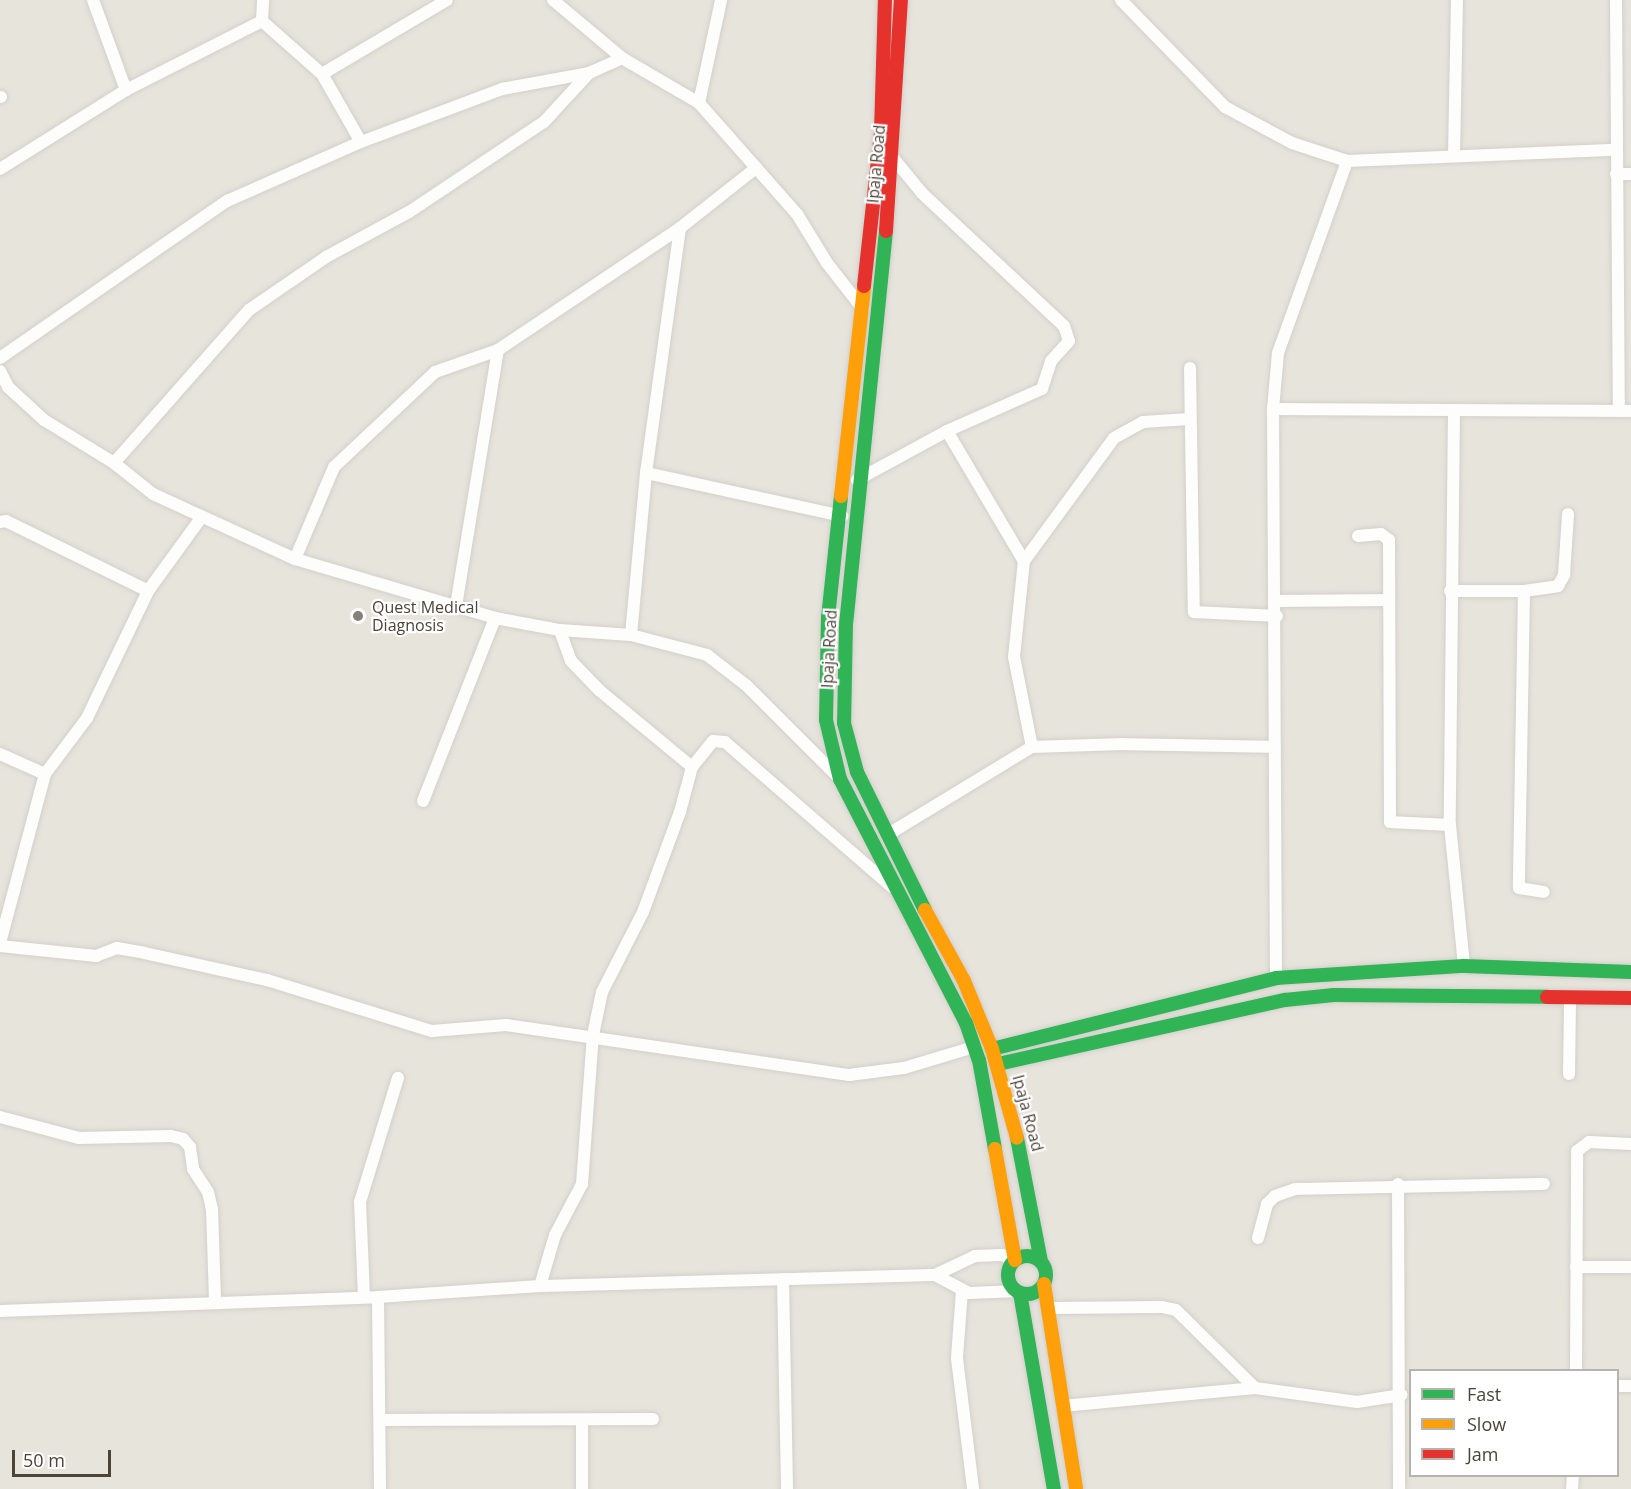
<!DOCTYPE html>
<html>
<head>
<meta charset="utf-8">
<style>
  body { margin:0 }
  #map { position:relative; width:1631px; height:1489px; overflow:hidden; background:#f4f2ee; font-family:"Open Sans",sans-serif }
  div>[style] { position:absolute }
  .residential>* { inset:0; background:#e7e4dc }
  .roads { filter:drop-shadow(0 0 2px #d2d0cb) drop-shadow(0 0 2px #d2d0cb) }
  .street>* { height:12px; margin:-6px; padding:0 6px; transform-origin:6px; border-radius:6px; background:#fdfdfc }
  .fast>* { height:14px; margin:-7px; padding:0 7px; transform-origin:7px; border-radius:7px; background:#30b455 }
  .fast>.ring { margin:-7px; padding:0; box-sizing:content-box; background:none; border:14px solid #30b455; border-radius:50% }
  .slow>* { height:14px; margin:-7px; padding:0 7px; transform-origin:7px; border-radius:7px; background:#ff9f0a }
  .jam>* { height:14px; margin:-7px; padding:0 7px; transform-origin:7px; border-radius:7px; background:#e5322d }
  .dots>* { width:16px; height:16px; translate:-50% -50%; box-sizing:border-box; border:3px solid #fff; border-radius:50% }
  span { translate:-50% -50%; white-space:nowrap; text-align:center; line-height:1.15; -webkit-text-stroke:4.5px #fff; paint-order:stroke }
  .street-label { font-size:16px; color:#4b4439 }
  .poi-label { font-size:16px; color:#4b4439 }
  .left { translate:0 -50%; text-align:left }
  .legend { position:absolute; left:1409px; top:1369px; width:210px; height:108px; box-sizing:border-box; background:#fff; border:2px solid #b7b4b0; margin:0; padding:8px 10px; list-style:none; font-size:18px; color:#4b4439 }
  .legend li { display:flex; align-items:center; gap:12px; height:30px }
  .legend b { width:30px; border:2px solid #b7b4b0 }
  .scale { position:absolute; left:12px; top:1450px; width:99px; height:27px; box-sizing:border-box; border:3px solid #4b4439; border-top:0; padding-left:8px; font-size:18px; line-height:21px; white-space:nowrap; color:#4b4439; -webkit-text-stroke:4px #fff; paint-order:stroke }
</style>
</head>
<body>
<div id="map">
  <div class="residential">
    <div style="clip-path:polygon(evenodd,0 0,1631px 0,1631px 1489px,0 1489px,0 0,1410px 1370px,1618px 1370px,1618px 1476px,1410px 1476px,1410px 1370px)"></div>
  </div>
  <div class="roads">
    <div class="street">
      <div style="left:93px;top:0;width:96px;rotate:69.9deg"></div>
      <div style="left:553px;top:0;width:90px;rotate:40deg"></div>
      <div style="left:622px;top:58px;width:89px;rotate:30.3deg"></div>
      <div style="left:699px;top:103px;width:148px;rotate:48.6deg"></div>
      <div style="left:797px;top:214px;width:57px;rotate:58.5deg"></div>
      <div style="left:827px;top:263px;width:58px;rotate:52deg"></div>
      <div style="left:1121px;top:0;width:149px;rotate:45.8deg"></div>
      <div style="left:1225px;top:107px;width:76px;rotate:28.2deg"></div>
      <div style="left:1292px;top:143px;width:58px;rotate:18.1deg"></div>
      <div style="left:1616px;top:0;width:411px;rotate:89.6deg"></div>
      <div style="left:262px;top:21px;width:80px;rotate:41.5deg"></div>
      <div style="left:322px;top:74px;width:78px;rotate:60.2deg"></div>
      <div style="left:322px;top:74px;width:145px;rotate:-30.6deg"></div>
      <div style="left:0;top:97px;width:1px"></div>
      <div style="left:699px;top:103px;width:105px;rotate:-77.9deg"></div>
      <div style="left:1454px;top:155px;width:155px;rotate:-88.9deg"></div>
      <div style="left:0;top:169px;width:149px;rotate:-32.1deg"></div>
      <div style="left:126px;top:90px;width:153px;rotate:-26.9deg"></div>
      <div style="left:262px;top:21px;width:21px;rotate:-87deg"></div>
      <div style="left:1616px;top:174px;width:15px"></div>
      <div style="left:0;top:358px;width:276px;rotate:-34.7deg"></div>
      <div style="left:227px;top:201px;width:146px;rotate:-23.8deg"></div>
      <div style="left:361px;top:142px;width:151px;rotate:-20.6deg"></div>
      <div style="left:502px;top:89px;width:88px;rotate:-10.4deg"></div>
      <div style="left:1190px;top:368px;width:244px;rotate:89.1deg"></div>
      <div style="left:1194px;top:612px;width:83px;rotate:2.8deg"></div>
      <div style="left:0;top:371px;width:18px;rotate:63deg"></div>
      <div style="left:8px;top:387px;width:49px;rotate:42.5deg"></div>
      <div style="left:44px;top:420px;width:82px;rotate:31.6deg"></div>
      <div style="left:114px;top:463px;width:50px;rotate:38.5deg"></div>
      <div style="left:153px;top:494px;width:156px;rotate:24.6deg"></div>
      <div style="left:295px;top:559px;width:209px;rotate:16.4deg"></div>
      <div style="left:495px;top:618px;width:66px;rotate:10.5deg"></div>
      <div style="left:560px;top:630px;width:71px;rotate:4deg"></div>
      <div style="left:631px;top:635px;width:79px;rotate:14.7deg"></div>
      <div style="left:707px;top:655px;width:49px;rotate:37.6deg"></div>
      <div style="left:746px;top:685px;width:132px;rotate:45deg"></div>
      <div style="left:1273px;top:409px;width:358px;rotate:0.3deg"></div>
      <div style="left:1454px;top:410px;width:415px;rotate:90.6deg"></div>
      <div style="left:1450px;top:825px;width:142px;rotate:84.3deg"></div>
      <div style="left:947px;top:431px;width:151px;rotate:59.4deg"></div>
      <div style="left:114px;top:463px;width:204px;rotate:-48.6deg"></div>
      <div style="left:249px;top:310px;width:93px;rotate:-34.5deg"></div>
      <div style="left:326px;top:257px;width:94px;rotate:-28.5deg"></div>
      <div style="left:409px;top:212px;width:162px;rotate:-33.7deg"></div>
      <div style="left:544px;top:122px;width:67px;rotate:-47.4deg"></div>
      <div style="left:589px;top:73px;width:36px;rotate:-24deg"></div>
      <div style="left:646px;top:473px;width:201px;rotate:12.4deg"></div>
      <div style="left:857px;top:480px;width:102px;rotate:-28.6deg"></div>
      <div style="left:947px;top:431px;width:104px;rotate:-23.9deg"></div>
      <div style="left:1042px;top:389px;width:29px;rotate:-72deg"></div>
      <div style="left:1051px;top:361px;width:27px;rotate:-48deg"></div>
      <div style="left:1069px;top:341px;width:16px;rotate:-108deg"></div>
      <div style="left:1064px;top:326px;width:195px;rotate:-136.9deg"></div>
      <div style="left:922px;top:193px;width:44px;rotate:-129.5deg"></div>
      <div style="left:0;top:522px;width:6px;rotate:-9deg"></div>
      <div style="left:6px;top:521px;width:158px;rotate:26.2deg"></div>
      <div style="left:1358px;top:536px;width:23px;rotate:-5deg"></div>
      <div style="left:1381px;top:534px;width:10px;rotate:37deg"></div>
      <div style="left:1389px;top:540px;width:282px;rotate:89.8deg"></div>
      <div style="left:1390px;top:822px;width:60px;rotate:2.9deg"></div>
      <div style="left:295px;top:559px;width:100px;rotate:-67deg"></div>
      <div style="left:334px;top:467px;width:139px;rotate:-43.2deg"></div>
      <div style="left:435px;top:372px;width:67px;rotate:-19.2deg"></div>
      <div style="left:498px;top:350px;width:219px;rotate:-33.8deg"></div>
      <div style="left:1450px;top:591px;width:74px"></div>
      <div style="left:1524px;top:591px;width:34px;rotate:-8deg"></div>
      <div style="left:1558px;top:586px;width:13px;rotate:-61deg"></div>
      <div style="left:1564px;top:575px;width:61px;rotate:-86.2deg"></div>
      <div style="left:1524px;top:591px;width:297px;rotate:91deg"></div>
      <div style="left:1519px;top:888px;width:25px;rotate:9deg"></div>
      <div style="left:1277px;top:601px;width:112px;rotate:-0.5deg"></div>
      <div style="left:456px;top:606px;width:259px;rotate:-80.7deg"></div>
      <div style="left:631px;top:635px;width:163px;rotate:-84.7deg"></div>
      <div style="left:646px;top:473px;width:247px;rotate:-82.1deg"></div>
      <div style="left:680px;top:228px;width:97px;rotate:-38.3deg"></div>
      <div style="left:1032px;top:747px;width:92px;rotate:-101.3deg"></div>
      <div style="left:1014px;top:657px;width:97px;rotate:-84.1deg"></div>
      <div style="left:1024px;top:561px;width:152px;rotate:-53.8deg"></div>
      <div style="left:1114px;top:438px;width:33px;rotate:-29deg"></div>
      <div style="left:1143px;top:422px;width:46px;rotate:-3.7deg"></div>
      <div style="left:0;top:754px;width:49px;rotate:24deg"></div>
      <div style="left:692px;top:767px;width:33px;rotate:-51deg"></div>
      <div style="left:713px;top:741px;width:12px;rotate:5deg"></div>
      <div style="left:725px;top:742px;width:221px;rotate:41deg"></div>
      <div style="left:423px;top:801px;width:197px;rotate:-68.5deg"></div>
      <div style="left:887px;top:835px;width:170px;rotate:-31.3deg"></div>
      <div style="left:1032px;top:747px;width:91px;rotate:-1.9deg"></div>
      <div style="left:1123px;top:744px;width:152px;rotate:1.1deg"></div>
      <div style="left:0;top:943px;width:175px;rotate:-75.1deg"></div>
      <div style="left:45px;top:774px;width:70px;rotate:-53.1deg"></div>
      <div style="left:87px;top:718px;width:141px;rotate:-64.3deg"></div>
      <div style="left:148px;top:591px;width:90px;rotate:-54deg"></div>
      <div style="left:0;top:946px;width:97px;rotate:5.9deg"></div>
      <div style="left:96px;top:956px;width:22px;rotate:-21deg"></div>
      <div style="left:117px;top:948px;width:27px;rotate:10deg"></div>
      <div style="left:144px;top:953px;width:126px;rotate:12.4deg"></div>
      <div style="left:267px;top:980px;width:173px;rotate:17.2deg"></div>
      <div style="left:432px;top:1031px;width:74px;rotate:-4.6deg"></div>
      <div style="left:506px;top:1025px;width:347px;rotate:8.3deg"></div>
      <div style="left:849px;top:1075px;width:55px;rotate:-7.3deg"></div>
      <div style="left:904px;top:1068px;width:73px;rotate:-16.7deg"></div>
      <div style="left:1276px;top:978px;width:569px;rotate:-90.3deg"></div>
      <div style="left:1273px;top:409px;width:56px;rotate:-84.9deg"></div>
      <div style="left:1278px;top:353px;width:204px;rotate:-70.2deg"></div>
      <div style="left:1347px;top:161px;width:268px;rotate:-2.4deg"></div>
      <div style="left:1569px;top:1074px;width:76px;rotate:-89.2deg"></div>
      <div style="left:0;top:1117px;width:82px;rotate:14.9deg"></div>
      <div style="left:79px;top:1138px;width:92px;rotate:-1.2deg"></div>
      <div style="left:171px;top:1136px;width:12px;rotate:14deg"></div>
      <div style="left:183px;top:1139px;width:11px;rotate:49deg"></div>
      <div style="left:190px;top:1147px;width:22px;rotate:82deg"></div>
      <div style="left:193px;top:1169px;width:27px;rotate:57deg"></div>
      <div style="left:208px;top:1192px;width:17px;rotate:77deg"></div>
      <div style="left:212px;top:1209px;width:92px;rotate:88.1deg"></div>
      <div style="left:1398px;top:1184px;width:305px;rotate:89.8deg"></div>
      <div style="left:1258px;top:1238px;width:35px;rotate:-75deg"></div>
      <div style="left:1267px;top:1204px;width:11px;rotate:-45deg"></div>
      <div style="left:1275px;top:1196px;width:21px;rotate:-19deg"></div>
      <div style="left:1295px;top:1189px;width:249px;rotate:-1.2deg"></div>
      <div style="left:1576px;top:1267px;width:55px"></div>
      <div style="left:935px;top:1275px;width:38px;rotate:28deg"></div>
      <div style="left:969px;top:1293px;width:49px;rotate:-2.3deg"></div>
      <div style="left:935px;top:1275px;width:44px;rotate:-25.4deg"></div>
      <div style="left:975px;top:1256px;width:27px;rotate:-2deg"></div>
      <div style="left:1002px;top:1255px;width:14px;rotate:21deg"></div>
      <div style="left:783px;top:1279px;width:210px;rotate:88.9deg"></div>
      <div style="left:540px;top:1286px;width:53px;rotate:-73.6deg"></div>
      <div style="left:555px;top:1235px;width:58px;rotate:-62.1deg"></div>
      <div style="left:582px;top:1184px;width:149px;rotate:-85.8deg"></div>
      <div style="left:593px;top:1035px;width:44px;rotate:-78.2deg"></div>
      <div style="left:602px;top:992px;width:90px;rotate:-62.9deg"></div>
      <div style="left:643px;top:912px;width:107px;rotate:-69.7deg"></div>
      <div style="left:680px;top:812px;width:47px;rotate:-75.1deg"></div>
      <div style="left:692px;top:767px;width:119px;rotate:-140.4deg"></div>
      <div style="left:600px;top:691px;width:42px;rotate:-134deg"></div>
      <div style="left:571px;top:661px;width:33px;rotate:-110deg"></div>
      <div style="left:962px;top:1291px;width:67px;rotate:94.3deg"></div>
      <div style="left:957px;top:1358px;width:132px;rotate:83deg"></div>
      <div style="left:364px;top:1297px;width:95px;rotate:-92.4deg"></div>
      <div style="left:360px;top:1202px;width:130px;rotate:-73deg"></div>
      <div style="left:378px;top:1297px;width:192px;rotate:89.4deg"></div>
      <div style="left:1051px;top:1308px;width:111px;rotate:-0.5deg"></div>
      <div style="left:1162px;top:1307px;width:14px;rotate:12deg"></div>
      <div style="left:1176px;top:1310px;width:111px;rotate:44.6deg"></div>
      <div style="left:0;top:1311px;width:378px;rotate:-2.1deg"></div>
      <div style="left:378px;top:1297px;width:162px;rotate:-3.9deg"></div>
      <div style="left:540px;top:1286px;width:395px;rotate:-1.6deg"></div>
      <div style="left:1576px;top:1370px;width:219px;rotate:-89.7deg"></div>
      <div style="left:1577px;top:1151px;width:15px;rotate:-37deg"></div>
      <div style="left:1589px;top:1142px;width:42px;rotate:2.7deg"></div>
      <div style="left:1618px;top:1386px;width:13px"></div>
      <div style="left:1062px;top:1406px;width:194px;rotate:-5.3deg"></div>
      <div style="left:1255px;top:1388px;width:103px;rotate:7.8deg"></div>
      <div style="left:1357px;top:1402px;width:45px;rotate:-9deg"></div>
      <div style="left:381px;top:1420px;width:272px;rotate:-0.2deg"></div>
      <div style="left:582px;top:1489px;width:69px;rotate:-90deg"></div>
      <div style="left:1572px;top:1489px;width:13px;rotate:-86deg"></div>
    </div>
    <div class="fast">
      <div style="left:886px;top:231px;width:393px;rotate:95.8deg"></div>
      <div style="left:846px;top:622px;width:101px;rotate:91.1deg"></div>
      <div style="left:844px;top:723px;width:51px;rotate:75.1deg"></div>
      <div style="left:857px;top:772px;width:154px;rotate:63.8deg"></div>
      <div style="left:841px;top:496px;width:122px;rotate:96.1deg"></div>
      <div style="left:828px;top:617px;width:103px;rotate:91.1deg"></div>
      <div style="left:826px;top:720px;width:61px;rotate:76.7deg"></div>
      <div style="left:840px;top:779px;width:275px;rotate:62.7deg"></div>
      <div style="left:966px;top:1023px;width:39px;rotate:71deg"></div>
      <div style="left:979px;top:1060px;width:90px;rotate:79.8deg"></div>
      <div style="left:992px;top:1049px;width:293px;rotate:-14deg"></div>
      <div style="left:1276px;top:978px;width:188px;rotate:-3.7deg"></div>
      <div style="left:1464px;top:966px;width:167px;rotate:2.1deg"></div>
      <div style="left:998px;top:1064px;width:294px;rotate:-12.6deg"></div>
      <div style="left:1285px;top:1000px;width:49px;rotate:-5.8deg"></div>
      <div style="left:1334px;top:995px;width:213px;rotate:0.5deg"></div>
      <div style="left:1017px;top:1138px;width:126px;rotate:79deg"></div>
      <div class="ring" style="left:1008px;top:1256px;width:24px;height:24px"></div>
      <div style="left:1020px;top:1293px;width:199px;rotate:80.2deg"></div>
    </div>
    <div class="slow">
      <div style="left:841px;top:496px;width:211px;rotate:-83.7deg"></div>
      <div style="left:925px;top:910px;width:81px;rotate:61.2deg"></div>
      <div style="left:964px;top:981px;width:74px;rotate:67.6deg"></div>
      <div style="left:992px;top:1049px;width:92px;rotate:74.3deg"></div>
      <div style="left:995px;top:1149px;width:113px;rotate:79.8deg"></div>
      <div style="left:1044px;top:1284px;width:207px;rotate:81.1deg"></div>
    </div>
    <div class="jam">
      <div style="left:886px;top:231px;width:231px;rotate:-86.3deg"></div>
      <div style="left:864px;top:286px;width:155px;rotate:-83.7deg"></div>
      <div style="left:881px;top:132px;width:132px;rotate:-88.3deg"></div>
      <div style="left:1547px;top:997px;width:84px;rotate:0.7deg"></div>
    </div>
  </div>
  <div class="dots">
    <div style="left:358px;top:616px;background:#868178"></div>
  </div>
  <div class="street-label">
    <span style="left:876px;top:164px;rotate:-85deg">Ipaja Road</span>
    <span style="left:829px;top:649px;rotate:-87deg">Ipaja Road</span>
    <span style="left:1028px;top:1113px;rotate:75deg">Ipaja Road</span>
  </div>
  <div class="poi-label">
    <span class="left" style="left:372px;top:616px">Quest Medical<br>Diagnosis</span>
  </div>
  <ul class="legend">
  <li><b style="height:8px;background:#30b455"></b>Fast</li>
  <li><b style="height:8px;background:#ff9f0a"></b>Slow</li>
  <li><b style="height:8px;background:#e5322d"></b>Jam</li>
  </ul>
  <div class="scale">50 m</div>
</div>
</body>
</html>
